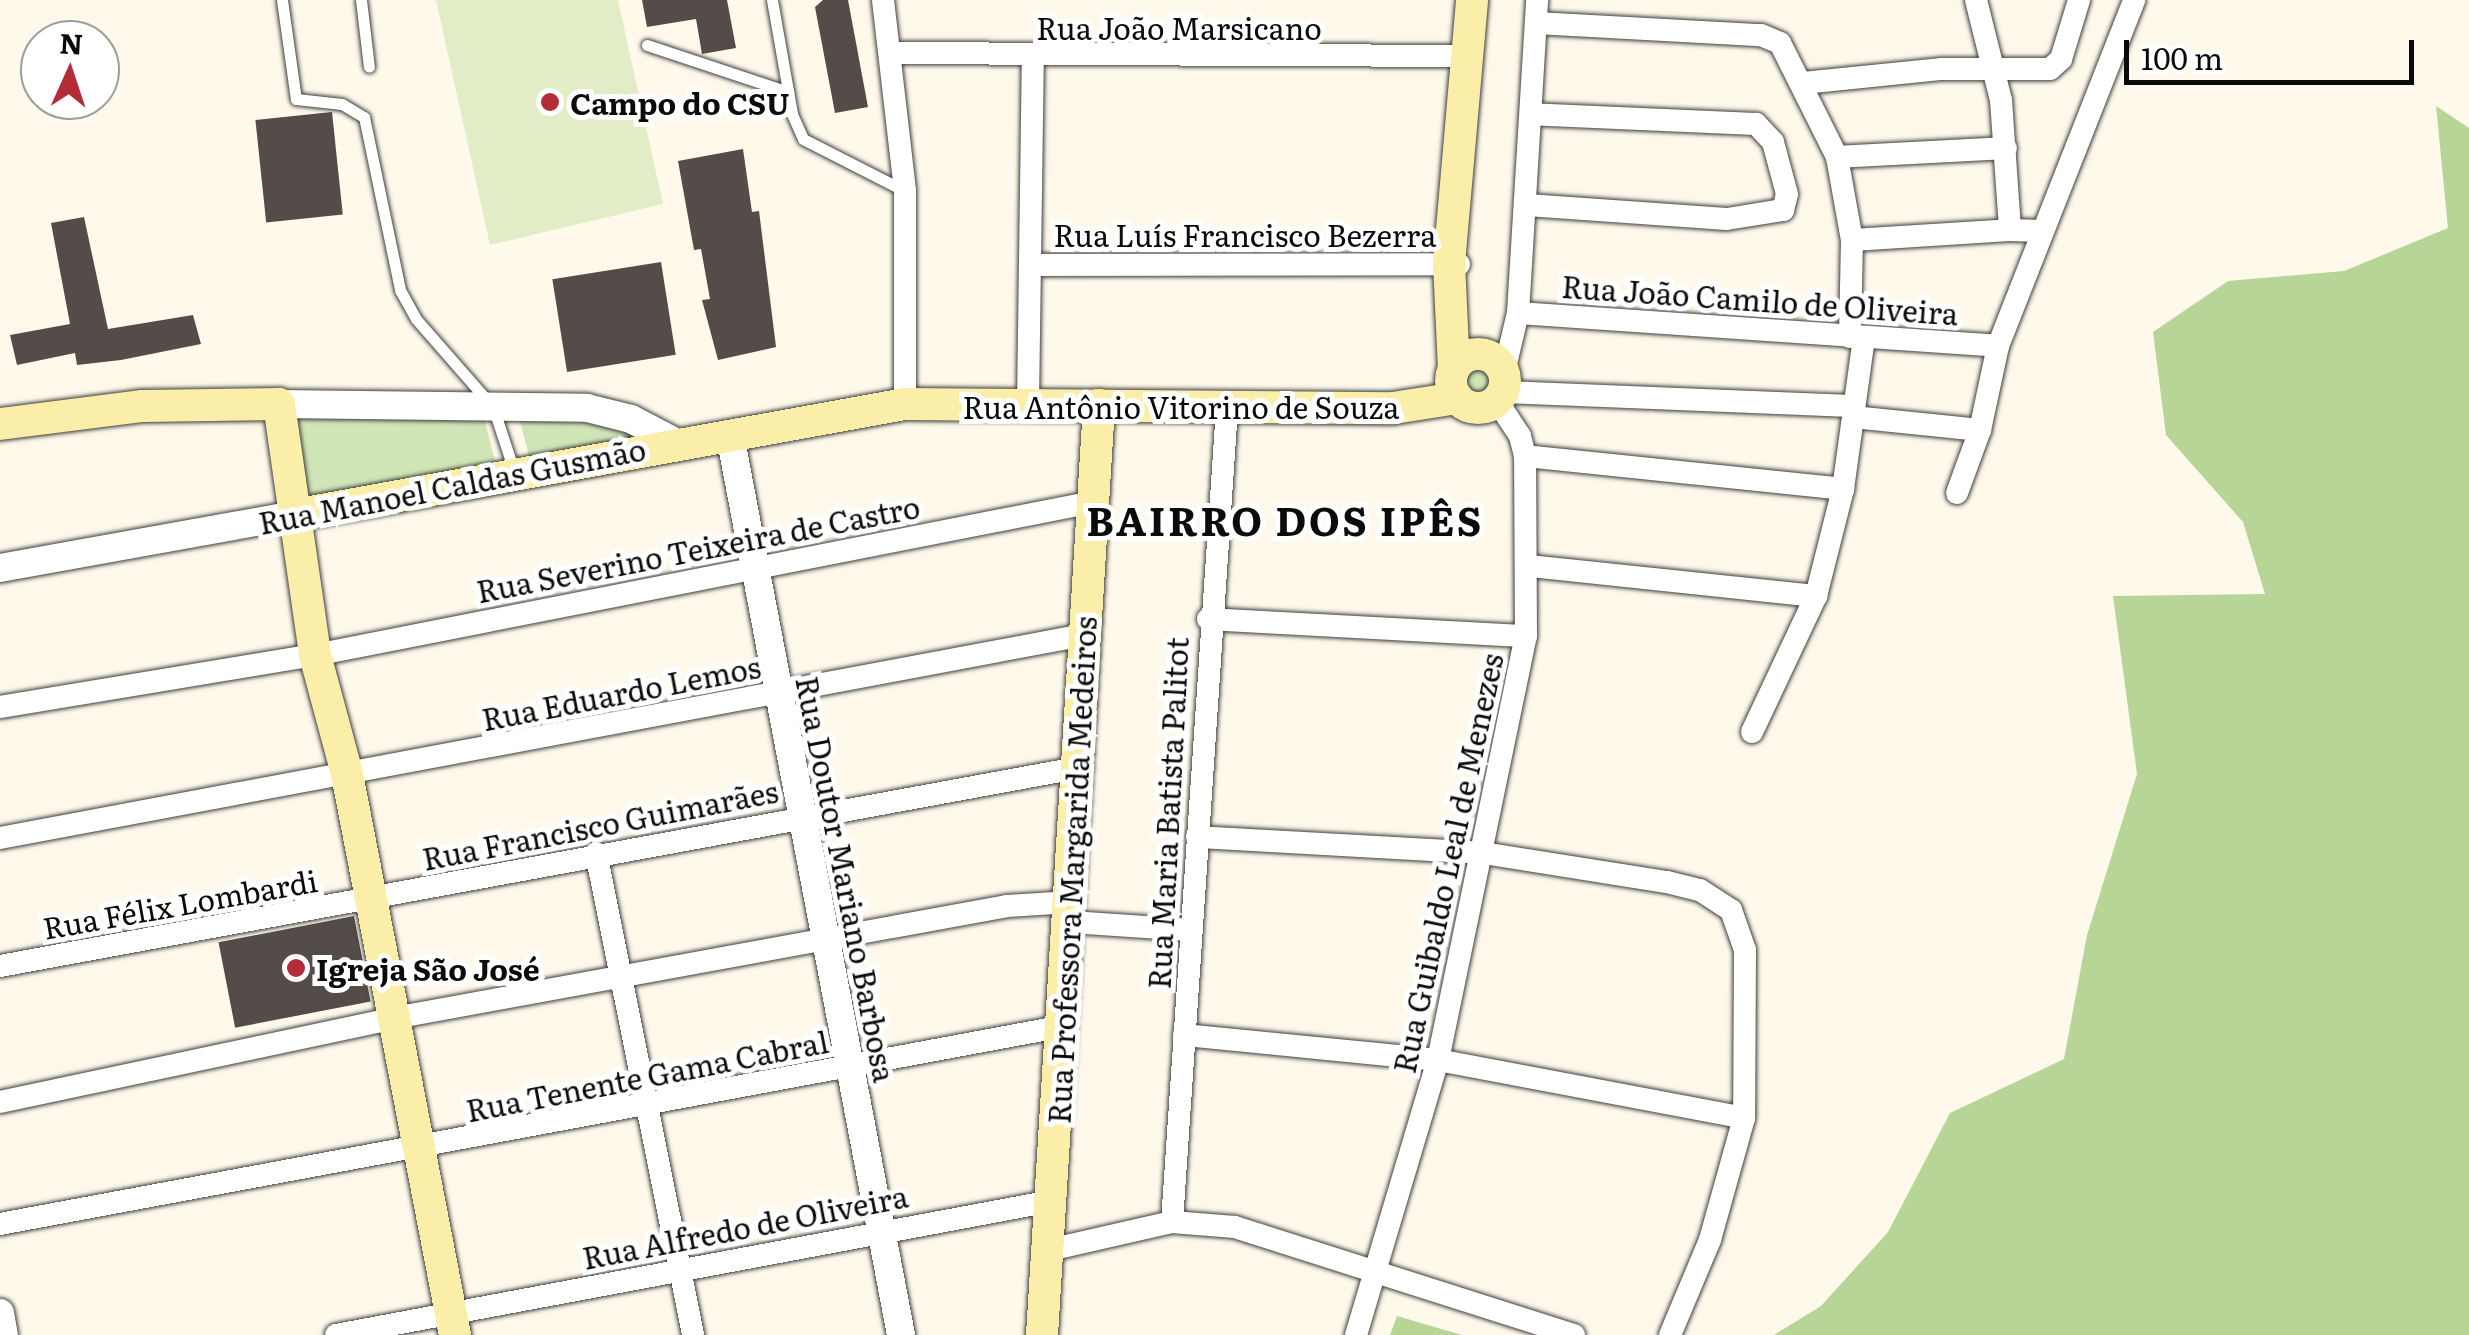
<!DOCTYPE html>
<html>
<head>
<meta charset="utf-8">
<style>
  body { margin:0 }
  #map { position:relative; width:2469px; height:1335px; overflow:hidden; background:#fef9ea; font-family:Literata,serif }
  div>[style] { position:absolute }
  .green>* { inset:0; background:#d1e6b7 }
  .round { border-radius:50% }
  .forest>* { inset:0; background:#b6d597 }
  .pitch>* { inset:0; background:#e2edc8 }
  .building>* { inset:0; background:#534c48; transform-origin:0 0 }
  .roads { filter:drop-shadow(0 0 2px #3e3e3e) drop-shadow(0 0 2px #3e3e3e) }
  .service>* { height:11px; margin:-5.5px; padding:0 5.5px; transform-origin:5.5px; border-radius:5.5px; background:#fff }
  .minor>* { height:22px; margin:-11px; padding:0 11px; transform-origin:11px; border-radius:11px; background:#fff }
  .tertiary>* { height:28px; margin:-14px; padding:0 14px; transform-origin:14px; border-radius:14px; background:#fff }
  .secondary>* { height:32px; margin:-16px; padding:0 16px; transform-origin:16px; border-radius:16px; background:#faeea9 }
  .secondary>.ring { margin:-16px; padding:0; box-sizing:content-box; background:none; border:32px solid #faeea9; border-radius:50% }
  .dots>* { width:28px; height:28px; translate:-50% -50%; box-sizing:border-box; border:5px solid #fff; border-radius:50% }
  span { translate:-50% -50%; white-space:nowrap; text-align:center; line-height:1.15; -webkit-text-stroke:10px #fff; paint-order:stroke }
  .street-label { font-size:30px; color:#0b0b0b }
  .poi-label { font-size:30px; color:#0b0b0b; font-weight:700 }
  .left { translate:0 -50%; text-align:left }
  .district-label { font-size:40px; color:#0b0b0b; font-weight:700; letter-spacing:2.5px }
  .north { position:absolute; left:20px; top:20px; width:100px; height:100px; box-sizing:border-box; background:#fff; border:2px solid #9d9d9d; border-radius:50%; rotate:3deg; font-size:28px; font-weight:700; line-height:40px; text-align:center; color:#0b0b0b }
  .north::after { content:''; display:block; margin:auto; width:35px; height:45px; background:#b32c38; clip-path:polygon(50% 0,100% 100%,50% 72%,0 100%) }
  .scale { position:absolute; left:2124px; top:40px; width:290px; height:45px; box-sizing:border-box; border:5px solid #0b0b0b; border-top:0; padding-left:12px; font-size:30px; line-height:35px; white-space:nowrap; color:#0b0b0b; -webkit-text-stroke:8px #fff; paint-order:stroke }
</style>
</head>
<body>
<div id="map">
  <div class="green">
    <div class="round" style="left:1463px;top:365px;width:30px;height:30px"></div>
    <div style="clip-path:polygon(291px 410px,483px 414px,497px 468px,301px 506px)"></div>
    <div style="clip-path:polygon(520px 421px,595px 423px,649px 439px,530px 460px)"></div>
  </div>
  <div class="forest">
    <div style="clip-path:polygon(2436px 106px,2469px 128px,2469px 1335px,1774px 1335px,1821px 1306px,1888px 1232px,1950px 1113px,2064px 1059px,2087px 935px,2137px 774px,2113px 596px,2265px 594px,2243px 522px,2166px 435px,2153px 332px,2228px 281px,2344px 271px,2448px 228px)"></div>
    <div style="clip-path:polygon(1397px 1316px,1462px 1335px,1390px 1335px)"></div>
  </div>
  <div class="pitch">
    <div style="clip-path:polygon(436px 0,618px 0,663px 204px,490px 245px)"></div>
  </div>
  <div class="building">
    <div style="clip-path:polygon(642px 0,727px 0,736px 48px,702px 54px,696px 19px,647px 27px)"></div>
    <div style="clip-path:polygon(823px 0,848px 0,868px 107px,835px 113px,815px 7px)"></div>
    <div style="left:332px;top:112px;width:103px;height:77px;rotate:84deg"></div>
    <div style="clip-path:polygon(743px 149px,752px 212px,759px 211px,776px 347px,718px 360px,702px 300px,710px 299px,701px 249px,694px 250px,678px 161px)"></div>
    <div style="clip-path:polygon(84px 217px,108px 329px,193px 315px,201px 344px,121px 360px,77px 365px,75px 353px,17px 365px,10px 335px,70px 324px,51px 223px)"></div>
    <div style="left:661px;top:262px;width:94px;height:110px;rotate:81deg"></div>
    <div style="left:354px;top:916px;width:87px;height:138px;rotate:79deg"></div>
  </div>
  <div class="roads">
    <div class="service">
      <div style="left:282px;top:0;width:100px;rotate:82deg"></div>
      <div style="left:296px;top:99px;width:46px;rotate:6.2deg"></div>
      <div style="left:342px;top:104px;width:26px;rotate:31deg"></div>
      <div style="left:364px;top:117px;width:177px;rotate:78.2deg"></div>
      <div style="left:400px;top:290px;width:33px;rotate:61deg"></div>
      <div style="left:416px;top:319px;width:117px;rotate:48.8deg"></div>
      <div style="left:493px;top:407px;width:67px;rotate:71.8deg"></div>
      <div style="left:361px;top:0;width:67px;rotate:83.2deg"></div>
      <div style="left:772px;top:0;width:116px;rotate:80deg"></div>
      <div style="left:792px;top:114px;width:27px;rotate:66deg"></div>
      <div style="left:803px;top:139px;width:114px;rotate:27deg"></div>
      <div style="left:647px;top:45px;width:149px;rotate:18.4deg"></div>
    </div>
    <div class="minor">
      <div style="left:883px;top:0;width:192px;rotate:83.4deg"></div>
      <div style="left:905px;top:191px;width:213px;rotate:90deg"></div>
      <div style="left:1976px;top:0;width:103px;rotate:76deg"></div>
      <div style="left:2001px;top:100px;width:130px;rotate:86deg"></div>
      <div style="left:2010px;top:230px;width:32px;rotate:2deg"></div>
      <div style="left:1536px;top:23px;width:225px;rotate:3.1deg"></div>
      <div style="left:1761px;top:35px;width:21px;rotate:23deg"></div>
      <div style="left:1780px;top:43px;width:127px;rotate:63.4deg"></div>
      <div style="left:1837px;top:157px;width:84px;rotate:79.8deg"></div>
      <div style="left:1852px;top:240px;width:97px;rotate:91.2deg"></div>
      <div style="left:892px;top:53px;width:575px;rotate:0.3deg"></div>
      <div style="left:1803px;top:83px;width:140px;rotate:-5.8deg"></div>
      <div style="left:1942px;top:69px;width:108px"></div>
      <div style="left:2050px;top:69px;width:15px;rotate:-42deg"></div>
      <div style="left:2061px;top:59px;width:62px;rotate:-73deg"></div>
      <div style="left:1837px;top:157px;width:169px;rotate:-3deg"></div>
      <div style="left:1527px;top:205px;width:200px;rotate:4deg"></div>
      <div style="left:1727px;top:219px;width:57px;rotate:-9.1deg"></div>
      <div style="left:1783px;top:210px;width:16px;rotate:-76deg"></div>
      <div style="left:1787px;top:194px;width:54px;rotate:-105.1deg"></div>
      <div style="left:1773px;top:142px;width:25px;rotate:-133deg"></div>
      <div style="left:1756px;top:124px;width:225px;rotate:-177.5deg"></div>
      <div style="left:1852px;top:240px;width:158px;rotate:-3.6deg"></div>
      <div style="left:1030px;top:265px;width:429px;rotate:-0.1deg"></div>
      <div style="left:1518px;top:313px;width:481px;rotate:3.9deg"></div>
      <div style="left:1504px;top:372px;width:61px;rotate:-76.7deg"></div>
      <div style="left:1518px;top:313px;width:314px;rotate:-86.5deg"></div>
      <div style="left:1503px;top:392px;width:350px;rotate:2.3deg"></div>
      <div style="left:1028px;top:404px;width:346px;rotate:-89.2deg"></div>
      <div style="left:1853px;top:417px;width:128px;rotate:5.8deg"></div>
      <div style="left:1525px;top:456px;width:320px;rotate:5.9deg"></div>
      <div style="left:1957px;top:493px;width:67px;rotate:-69.9deg"></div>
      <div style="left:1980px;top:430px;width:86px;rotate:-77.9deg"></div>
      <div style="left:1998px;top:346px;width:372px;rotate:-68.5deg"></div>
      <div style="left:1530px;top:566px;width:288px;rotate:6deg"></div>
      <div style="left:1208px;top:619px;width:318px;rotate:3.1deg"></div>
      <div style="left:0;top:707px;width:319px;rotate:-9.4deg"></div>
      <div style="left:315px;top:655px;width:793px;rotate:-11.13deg"></div>
      <div style="left:1752px;top:732px;width:150px;rotate:-64.8deg"></div>
      <div style="left:1816px;top:596px;width:110px;rotate:-75.8deg"></div>
      <div style="left:1843px;top:489px;width:152px;rotate:-82.1deg"></div>
      <div style="left:1197px;top:837px;width:286px;rotate:3.2deg"></div>
      <div style="left:1483px;top:853px;width:186px;rotate:9deg"></div>
      <div style="left:1667px;top:882px;width:34px;rotate:14deg"></div>
      <div style="left:1700px;top:890px;width:37px;rotate:33deg"></div>
      <div style="left:1731px;top:910px;width:42px;rotate:70.7deg"></div>
      <div style="left:1745px;top:950px;width:168px;rotate:90.3deg"></div>
      <div style="left:1744px;top:1118px;width:127px;rotate:105.6deg"></div>
      <div style="left:1710px;top:1240px;width:103px;rotate:112.8deg"></div>
      <div style="left:0;top:838px;width:1103px;rotate:-10.61deg"></div>
      <div style="left:596px;top:853px;width:492px;rotate:78.6deg"></div>
      <div style="left:1070px;top:922px;width:121px;rotate:3.8deg"></div>
      <div style="left:0;top:966px;width:1095px;rotate:-10.42deg"></div>
      <div style="left:1184px;top:1035px;width:255px;rotate:5.6deg"></div>
      <div style="left:1438px;top:1060px;width:311px;rotate:10.7deg"></div>
      <div style="left:0;top:1102px;width:403px;rotate:-12deg"></div>
      <div style="left:394px;top:1018px;width:623px;rotate:-10.35deg"></div>
      <div style="left:1007px;top:906px;width:64px;rotate:-3.6deg"></div>
      <div style="left:1172px;top:1222px;width:816px;rotate:-86.13deg"></div>
      <div style="left:0;top:1224px;width:1082px;rotate:-10.54deg"></div>
      <div style="left:1049px;top:1250px;width:126px;rotate:-12.8deg"></div>
      <div style="left:1172px;top:1222px;width:63px;rotate:4.5deg"></div>
      <div style="left:1235px;top:1227px;width:356px;rotate:17.7deg"></div>
      <div style="left:336px;top:1335px;width:727px;rotate:-10.61deg"></div>
      <div style="left:1356px;top:1335px;width:287px;rotate:-73.4deg"></div>
      <div style="left:1438px;top:1060px;width:433px;rotate:-78.3deg"></div>
      <div style="left:1526px;top:636px;width:180px;rotate:-90.3deg"></div>
      <div style="left:1525px;top:456px;width:21px;rotate:-104deg"></div>
      <div style="left:1520px;top:436px;width:42px;rotate:-123.3deg"></div>
    </div>
    <div class="tertiary">
      <div style="left:279px;top:404px;width:308px;rotate:0.7deg"></div>
      <div style="left:587px;top:408px;width:45px;rotate:14deg"></div>
      <div style="left:631px;top:419px;width:50px;rotate:27.6deg"></div>
      <div style="left:730px;top:435px;width:916px;rotate:79.24deg"></div>
      <div style="left:0;top:568px;width:299px;rotate:-10.2deg"></div>
      <div style="left:0;top:1313px;width:22px;rotate:80deg"></div>
    </div>
    <div class="secondary">
      <div class="ring" style="left:1451px;top:354px;width:22px;height:22px"></div>
      <div style="left:1454px;top:369px;width:105px;rotate:-92.7deg"></div>
      <div style="left:1449px;top:264px;width:265px;rotate:-85deg"></div>
      <div style="left:0;top:424px;width:144px;rotate:-7.2deg"></div>
      <div style="left:143px;top:406px;width:136px;rotate:-0.8deg"></div>
      <div style="left:279px;top:404px;width:254px;rotate:81.8deg"></div>
      <div style="left:315px;top:655px;width:123px;rotate:74.9deg"></div>
      <div style="left:347px;top:774px;width:571px;rotate:79.1deg"></div>
      <div style="left:294px;top:515px;width:621px;rotate:-10.3deg"></div>
      <div style="left:905px;top:404px;width:488px;rotate:0.5deg"></div>
      <div style="left:1393px;top:408px;width:65px;rotate:-8.9deg"></div>
      <div style="left:1042px;top:1335px;width:932px;rotate:-86.49deg"></div>
    </div>
  </div>
  <div class="dots">
    <div style="left:550px;top:102px;background:#b32c38"></div>
    <div style="left:296px;top:968px;background:#b32c38"></div>
  </div>
  <div class="street-label">
    <span style="left:1179px;top:27px">Rua João Marsicano</span>
    <span style="left:1245px;top:234px">Rua Luís Francisco Bezerra</span>
    <span style="left:1760px;top:299px;rotate:4deg">Rua João Camilo de Oliveira</span>
    <span style="left:1181px;top:406px">Rua Antônio Vitorino de Souza</span>
    <span style="left:452px;top:485px;rotate:-11deg">Rua Manoel Caldas Gusmão</span>
    <span style="left:698px;top:548px;rotate:-11deg">Rua Severino Teixeira de Castro</span>
    <span style="left:621px;top:692px;rotate:-11deg">Rua Eduardo Lemos</span>
    <span style="left:1167px;top:813px;rotate:-87deg">Rua Maria Batista Palitot</span>
    <span style="left:600px;top:824px;rotate:-11deg">Rua Francisco Guimarães</span>
    <span style="left:1447px;top:863px;rotate:-78deg">Rua Guibaldo Leal de Menezes</span>
    <span style="left:1071px;top:870px;rotate:-87deg">Rua Professora Margarida Medeiros</span>
    <span style="left:847px;top:879px;rotate:79deg">Rua Doutor Mariano Barbosa</span>
    <span style="left:180px;top:903px;rotate:-10deg">Rua Félix Lombardi</span>
    <span style="left:647px;top:1075px;rotate:-11deg">Rua Tenente Gama Cabral</span>
    <span style="left:745px;top:1226px;rotate:-11deg">Rua Alfredo de Oliveira</span>
  </div>
  <div class="poi-label">
    <span class="left" style="left:570px;top:102px">Campo do CSU</span>
    <span class="left" style="left:316px;top:968px">Igreja São José</span>
  </div>
  <div class="district-label">
    <span style="left:1285px;top:519px">BAIRRO DOS IPÊS</span>
  </div>
  <div class="north">N</div>
  <div class="scale">100 m</div>
</div>
</body>
</html>
